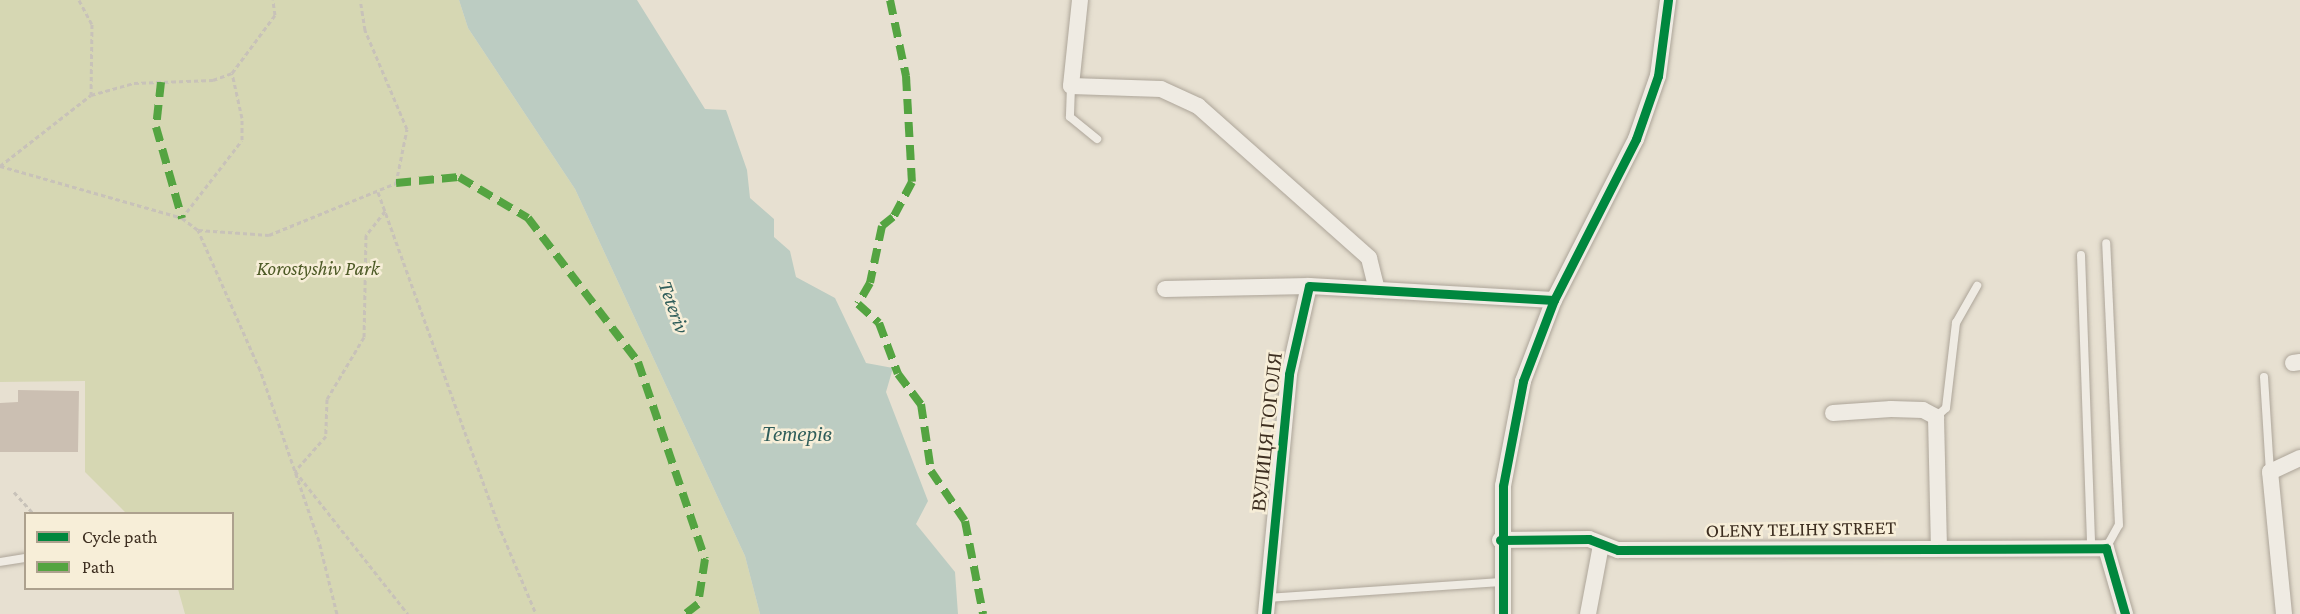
<!DOCTYPE html>
<html>
<head>
<meta charset="utf-8">
<style>
  body { margin:0 }
  #map { position:relative; width:2300px; height:614px; overflow:hidden; background:#e7e0d1; font-family:"Crimson Pro",serif }
  div>[style] { position:absolute }
  .green>* { inset:0; background:#d6d7b3 }
  .water>* { inset:0; background:#bcccc2 }
  .building>* { inset:0; background:#cbbfb2 }
  .path>* { height:3px; margin-top:-1.5px; transform-origin:0; background:repeating-linear-gradient(90deg,#c8c2b9 0 4.5px,transparent 0 7.5px) }
  .roads { filter:drop-shadow(0 0 2px #ada599) drop-shadow(0 0 2px #ada599) }
  .service>* { height:8px; margin:-4px; padding:0 4px; transform-origin:4px; border-radius:4px; background:#efebe3 }
  .minor>* { height:16px; margin:-8px; padding:0 8px; transform-origin:8px; border-radius:8px; background:#efebe3 }
  .quiet>* { height:8px; margin-top:-4px; transform-origin:0; background:repeating-linear-gradient(90deg,#54a441 0 15px,transparent 0 23px) }
  .cycleway>* { height:9px; margin:-4.5px; padding:0 4.5px; transform-origin:4.5px; border-radius:4.5px; background:#00873e }
  span { translate:-50% -50%; white-space:nowrap; text-align:center; line-height:1.15; -webkit-text-stroke:5px #f7eed8; paint-order:stroke }
  .park-label { font-size:20px; color:#4d5a26; font-style:italic }
  .street-label { font-size:20px; color:#3d2e20 }
  .water-label { font-size:21px; color:#2f5d5a; font-style:italic }
  .legend { position:absolute; left:24px; top:512px; width:210px; height:78px; box-sizing:border-box; background:#f7eed8; border:2px solid #ada18e; margin:0; padding:8px 10px; list-style:none; font-size:18px; color:#3d2e20 }
  .legend li { display:flex; align-items:center; gap:12px; height:30px }
  .legend b { width:30px; border:2px solid #ada18e }
</style>
</head>
<body>
<div id="map">
  <div class="green">
    <div style="clip-path:polygon(0 0,459px 0,468px 28px,575px 189px,745px 556px,760px 614px,185px 614px,178px 589px,232px 588px,232px 514px,126px 513px,85px 472px,85px 381px,0 382px)"></div>
  </div>
  <div class="water">
    <div style="clip-path:polygon(459px 0,637px 0,705px 109px,726px 110px,747px 170px,750px 198px,774px 219px,774px 237px,790px 251px,796px 277px,835px 298px,866px 363px,893px 368px,886px 392px,928px 501px,916px 524px,955px 572px,958px 614px,760px 614px,745px 556px,575px 189px,468px 28px)"></div>
  </div>
  <div class="building">
    <div style="clip-path:polygon(18px 390px,79px 391px,78px 452px,0 452px,0 403px,18px 402px)"></div>
  </div>
  <div class="path">
    <div style="left:79px;top:0;width:27px;rotate:62deg"></div>
    <div style="left:92px;top:24px;width:71px;rotate:90.8deg"></div>
    <div style="left:0;top:166px;width:115px;rotate:-38deg"></div>
    <div style="left:91px;top:95px;width:45px;rotate:-15.6deg"></div>
    <div style="left:134px;top:83px;width:79px;rotate:-2.2deg"></div>
    <div style="left:213px;top:80px;width:20px;rotate:-20deg"></div>
    <div style="left:232px;top:73px;width:72px;rotate:-53.4deg"></div>
    <div style="left:275px;top:15px;width:15px;rotate:-98deg"></div>
    <div style="left:0;top:166px;width:189px;rotate:15.9deg"></div>
    <div style="left:182px;top:218px;width:20px;rotate:37deg"></div>
    <div style="left:378px;top:192px;width:361px;rotate:70.1deg"></div>
    <div style="left:501px;top:531px;width:90px;rotate:67.1deg"></div>
    <div style="left:385px;top:211px;width:31px;rotate:128deg"></div>
    <div style="left:366px;top:235px;width:102px;rotate:91.1deg"></div>
    <div style="left:364px;top:337px;width:72px;rotate:120.8deg"></div>
    <div style="left:327px;top:399px;width:37px;rotate:92deg"></div>
    <div style="left:326px;top:436px;width:47px;rotate:131.5deg"></div>
    <div style="left:295px;top:471px;width:182px;rotate:51.7deg"></div>
    <div style="left:182px;top:218px;width:98px;rotate:-52.4deg"></div>
    <div style="left:242px;top:140px;width:22px;rotate:-90deg"></div>
    <div style="left:242px;top:118px;width:46px;rotate:-102.5deg"></div>
    <div style="left:14px;top:492px;width:30px;rotate:48deg"></div>
    <div style="left:337px;top:614px;width:75px;rotate:-103.9deg"></div>
    <div style="left:319px;top:541px;width:181px;rotate:-109deg"></div>
    <div style="left:260px;top:370px;width:153px;rotate:-113.9deg"></div>
    <div style="left:198px;top:230px;width:71px;rotate:4deg"></div>
    <div style="left:269px;top:235px;width:137px;rotate:-22.3deg"></div>
    <div style="left:396px;top:183px;width:55px;rotate:-78.5deg"></div>
    <div style="left:407px;top:129px;width:108px;rotate:-113deg"></div>
    <div style="left:365px;top:30px;width:30px;rotate:-99deg"></div>
  </div>
  <div class="roads">
    <div class="service">
      <div style="left:1071px;top:86px;width:31px;rotate:92deg"></div>
      <div style="left:1070px;top:117px;width:35px;rotate:39deg"></div>
      <div style="left:2081px;top:255px;width:293px;rotate:88deg"></div>
      <div style="left:2264px;top:377px;width:95px;rotate:86.4deg"></div>
      <div style="left:1936px;top:417px;width:13px;rotate:-42deg"></div>
      <div style="left:1946px;top:408px;width:86px;rotate:-83.3deg"></div>
      <div style="left:1956px;top:323px;width:43px;rotate:-60.4deg"></div>
      <div style="left:2106px;top:548px;width:26px;rotate:-61deg"></div>
      <div style="left:2119px;top:525px;width:282px;rotate:-92.6deg"></div>
      <div style="left:0;top:562px;width:26px;rotate:-9deg"></div>
      <div style="left:1267px;top:598px;width:234px;rotate:-3.9deg"></div>
    </div>
    <div class="minor">
      <div style="left:1080px;top:0;width:86px;rotate:96deg"></div>
      <div style="left:1071px;top:86px;width:90px;rotate:1.9deg"></div>
      <div style="left:1161px;top:89px;width:41px;rotate:24.7deg"></div>
      <div style="left:1198px;top:106px;width:229px;rotate:41.6deg"></div>
      <div style="left:1369px;top:258px;width:33px;rotate:76deg"></div>
      <div style="left:1165px;top:289px;width:144px;rotate:-1.2deg"></div>
      <div style="left:2293px;top:363px;width:7px;rotate:-8deg"></div>
      <div style="left:1833px;top:413px;width:58px;rotate:-3.9deg"></div>
      <div style="left:1891px;top:409px;width:32px;rotate:2deg"></div>
      <div style="left:1923px;top:410px;width:15px;rotate:28deg"></div>
      <div style="left:1936px;top:417px;width:128px;rotate:88.7deg"></div>
      <div style="left:1500px;top:540px;width:89px;rotate:-0.6deg"></div>
      <div style="left:1589px;top:539px;width:31px;rotate:21deg"></div>
      <div style="left:1618px;top:550px;width:488px;rotate:-0.2deg"></div>
      <div style="left:2106px;top:548px;width:69px;rotate:73.9deg"></div>
      <div style="left:1266px;top:614px;width:241px;rotate:-84.5deg"></div>
      <div style="left:1289px;top:374px;width:90px;rotate:-77.2deg"></div>
      <div style="left:1309px;top:286px;width:245px;rotate:3.3deg"></div>
      <div style="left:1503px;top:614px;width:128px;rotate:-90deg"></div>
      <div style="left:1503px;top:486px;width:107px;rotate:-79.2deg"></div>
      <div style="left:1523px;top:381px;width:87px;rotate:-69.1deg"></div>
      <div style="left:1554px;top:300px;width:181px;rotate:-63deg"></div>
      <div style="left:1636px;top:139px;width:67px;rotate:-70.8deg"></div>
      <div style="left:1658px;top:76px;width:77px;rotate:-82.5deg"></div>
      <div style="left:1588px;top:614px;width:70px;rotate:-79.3deg"></div>
      <div style="left:2284px;top:614px;width:143px;rotate:-95.6deg"></div>
      <div style="left:2270px;top:472px;width:33px;rotate:-25deg"></div>
    </div>
  </div>
  <div class="quiet">
    <div style="left:890px;top:0;width:78px;rotate:78.1deg"></div>
    <div style="left:906px;top:76px;width:106px;rotate:86.8deg"></div>
    <div style="left:912px;top:182px;width:40px;rotate:118deg"></div>
    <div style="left:893px;top:217px;width:14px;rotate:141deg"></div>
    <div style="left:882px;top:226px;width:58px;rotate:101.9deg"></div>
    <div style="left:870px;top:283px;width:24px;rotate:120deg"></div>
    <div style="left:858px;top:304px;width:28px;rotate:42deg"></div>
    <div style="left:879px;top:323px;width:54px;rotate:69.6deg"></div>
    <div style="left:898px;top:374px;width:38px;rotate:53deg"></div>
    <div style="left:921px;top:404px;width:68px;rotate:81.5deg"></div>
    <div style="left:931px;top:471px;width:60px;rotate:55.8deg"></div>
    <div style="left:965px;top:521px;width:95px;rotate:79deg"></div>
    <div style="left:161px;top:82px;width:45px;rotate:96.3deg"></div>
    <div style="left:156px;top:127px;width:95px;rotate:74.1deg"></div>
    <div style="left:396px;top:183px;width:63px;rotate:-5.4deg"></div>
    <div style="left:459px;top:177px;width:80px;rotate:30.7deg"></div>
    <div style="left:528px;top:218px;width:181px;rotate:52.6deg"></div>
    <div style="left:638px;top:362px;width:208px;rotate:71.2deg"></div>
    <div style="left:705px;top:559px;width:46px;rotate:98.8deg"></div>
    <div style="left:698px;top:604px;width:16px;rotate:142deg"></div>
  </div>
  <div class="cycleway">
    <div style="left:1500px;top:540px;width:89px;rotate:-0.6deg"></div>
    <div style="left:1589px;top:539px;width:31px;rotate:21deg"></div>
    <div style="left:1618px;top:550px;width:488px;rotate:-0.2deg"></div>
    <div style="left:2106px;top:548px;width:69px;rotate:73.9deg"></div>
    <div style="left:1266px;top:614px;width:241px;rotate:-84.5deg"></div>
    <div style="left:1289px;top:374px;width:90px;rotate:-77.2deg"></div>
    <div style="left:1309px;top:286px;width:245px;rotate:3.3deg"></div>
    <div style="left:1503px;top:614px;width:128px;rotate:-90deg"></div>
    <div style="left:1503px;top:486px;width:107px;rotate:-79.2deg"></div>
    <div style="left:1523px;top:381px;width:87px;rotate:-69.1deg"></div>
    <div style="left:1554px;top:300px;width:181px;rotate:-63deg"></div>
    <div style="left:1636px;top:139px;width:67px;rotate:-70.8deg"></div>
    <div style="left:1658px;top:76px;width:77px;rotate:-82.5deg"></div>
  </div>
  <div class="park-label">
    <span style="left:318px;top:268px">Korostyshiv Park</span>
  </div>
  <div class="street-label">
    <span style="left:1267px;top:432px;rotate:-84deg">ВУЛИЦЯ ГОГОЛЯ</span>
    <span style="left:1801px;top:529px;rotate:-1deg">OLENY TELIHY STREET</span>
  </div>
  <div class="water-label">
    <span style="left:674px;top:307px;rotate:70deg">Teteriv</span>
    <span style="left:797px;top:434px">Тетерів</span>
  </div>
  <ul class="legend">
  <li><b style="height:8px;background:#00873e"></b>Cycle path</li>
  <li><b style="height:8px;background:#54a441"></b>Path</li>
  </ul>
</div>
</body>
</html>
